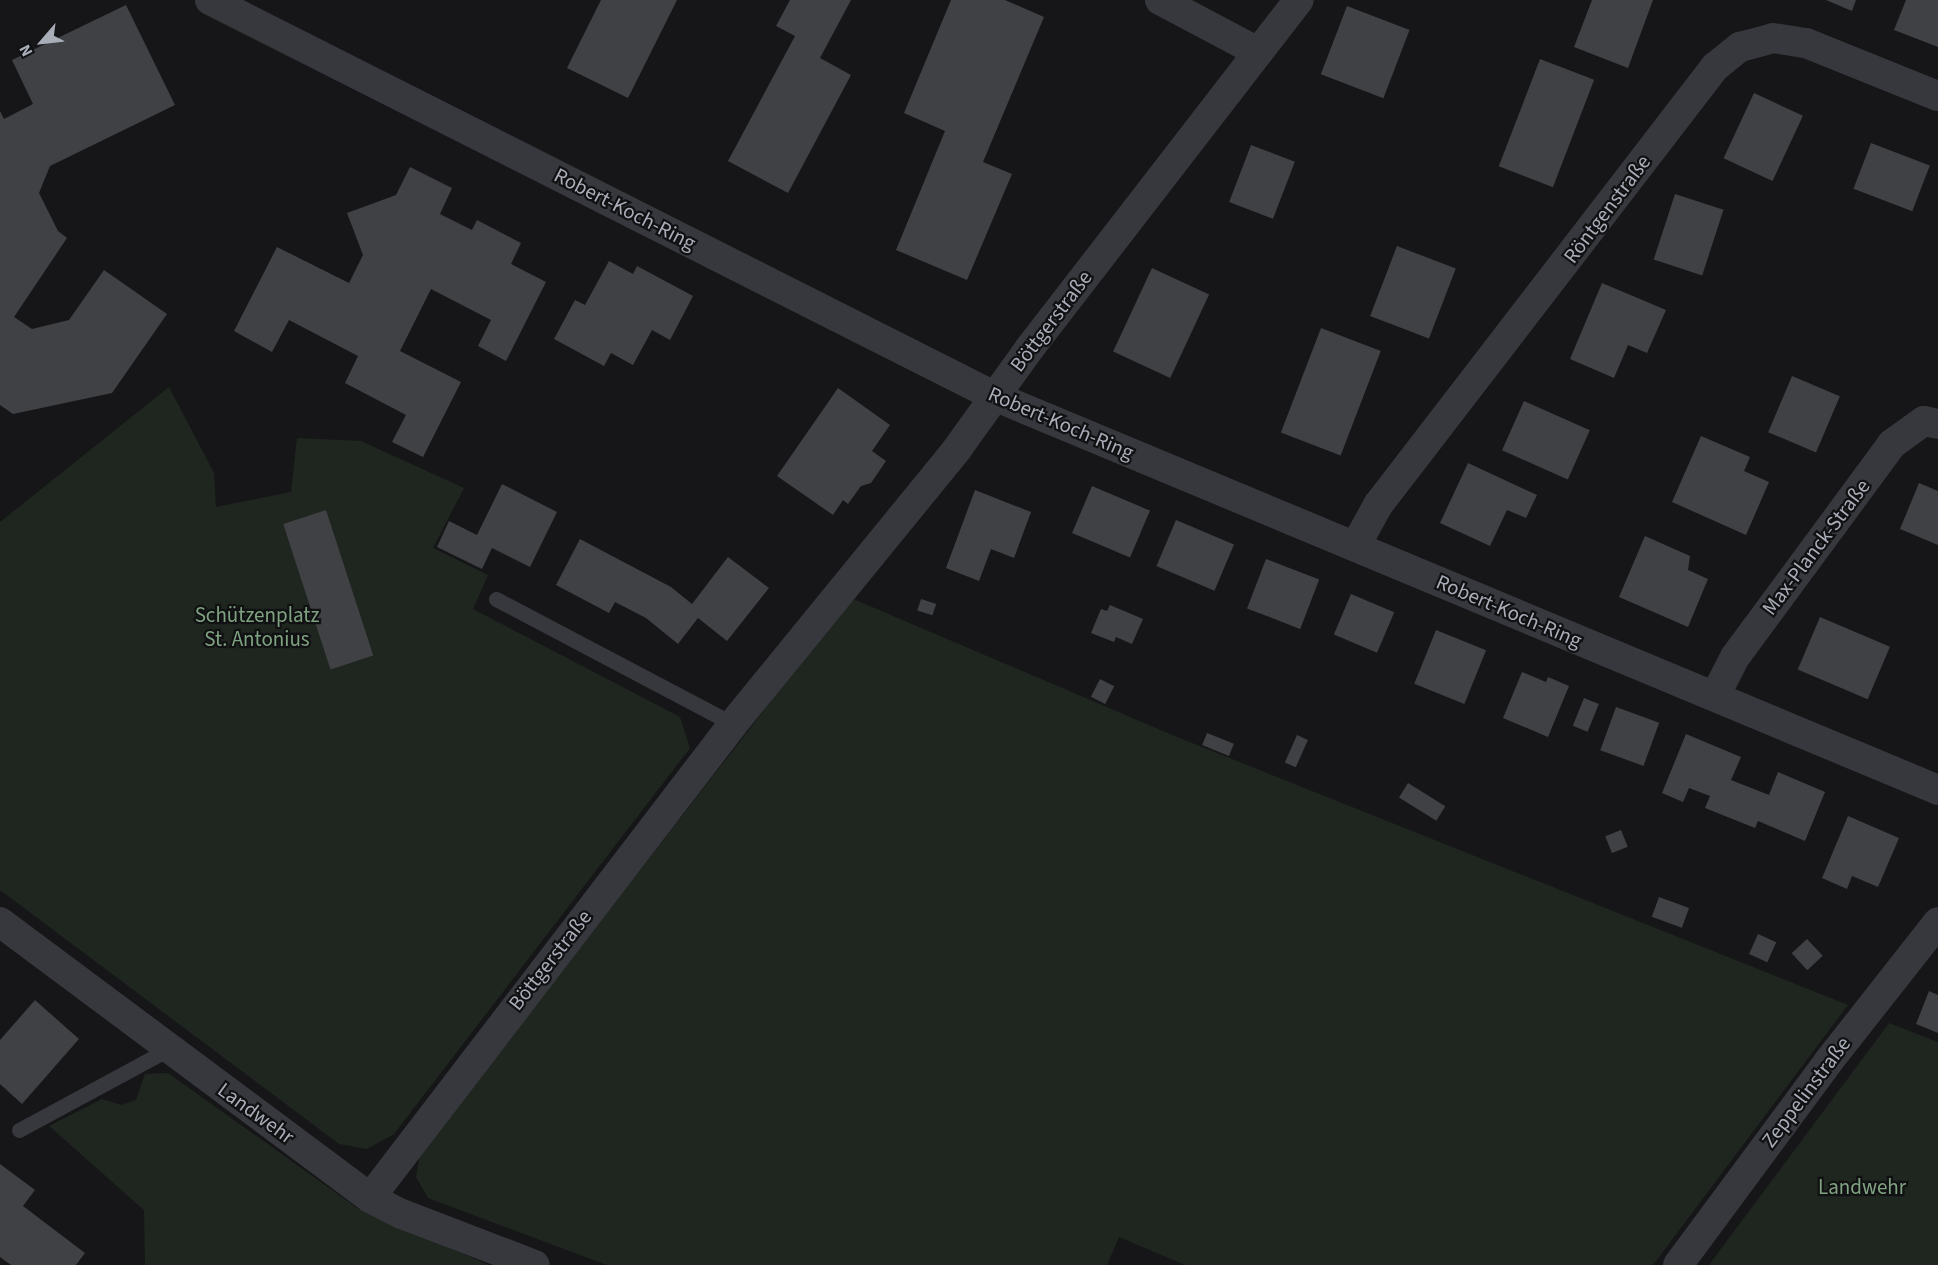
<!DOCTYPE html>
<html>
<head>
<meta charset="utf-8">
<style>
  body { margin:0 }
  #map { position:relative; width:1938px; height:1265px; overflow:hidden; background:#161618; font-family:"Source Sans 3",sans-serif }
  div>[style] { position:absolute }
  .green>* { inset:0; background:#1e261f }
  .building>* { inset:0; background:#404145; transform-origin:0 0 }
  .lane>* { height:15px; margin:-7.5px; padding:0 7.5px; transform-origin:7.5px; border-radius:7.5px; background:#37383d }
  .street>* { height:30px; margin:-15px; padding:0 15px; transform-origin:15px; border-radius:15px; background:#37383d }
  span { translate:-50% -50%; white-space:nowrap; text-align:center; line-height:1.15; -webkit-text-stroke:4.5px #111113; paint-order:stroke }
  .street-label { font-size:21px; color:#a8adb8 }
  .park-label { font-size:21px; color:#7fa381 }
  .north { position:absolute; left:12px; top:12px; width:60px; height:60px; -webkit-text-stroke:4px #111113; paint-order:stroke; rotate:242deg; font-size:16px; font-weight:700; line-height:24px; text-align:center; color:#a8adb8 }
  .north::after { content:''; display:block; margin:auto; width:21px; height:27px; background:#a8adb8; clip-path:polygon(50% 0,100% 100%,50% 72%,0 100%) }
</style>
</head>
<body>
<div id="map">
  <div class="green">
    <div style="clip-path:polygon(169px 387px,214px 473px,216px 507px,291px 492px,297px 438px,361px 441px,464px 488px,433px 548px,488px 575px,473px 609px,680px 717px,690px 748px,394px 1134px,367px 1149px,339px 1144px,0 890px,0 522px)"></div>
    <div style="clip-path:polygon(851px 598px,1177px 737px,1848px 1005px,1653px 1265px,1185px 1265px,1119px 1237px,1107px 1265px,607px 1265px,428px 1198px,416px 1177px,420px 1154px)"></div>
    <div style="clip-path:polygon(1889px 1023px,1938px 1042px,1938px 1265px,1709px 1265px)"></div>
    <div style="clip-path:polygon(168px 1073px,360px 1210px,489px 1265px,145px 1265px,144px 1210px,49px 1126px,102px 1099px,121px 1105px,136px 1100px,145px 1074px)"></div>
  </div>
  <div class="building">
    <div style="clip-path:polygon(601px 0,677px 0,628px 98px,567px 68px)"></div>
    <div style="clip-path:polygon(790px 0,851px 0,820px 58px,851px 75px,788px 193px,728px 161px,795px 36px,776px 26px)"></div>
    <div style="clip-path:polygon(951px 0,1005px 0,1044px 17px,983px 162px,1012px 174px,967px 280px,896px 250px,945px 131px,904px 113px)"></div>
    <div style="clip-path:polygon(1592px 0,1653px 0,1628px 68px,1574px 47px)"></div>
    <div style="clip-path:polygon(1826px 0,1856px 0,1852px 11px)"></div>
    <div style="clip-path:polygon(1906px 0,1938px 0,1938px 47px,1894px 30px)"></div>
    <div style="clip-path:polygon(126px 5px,175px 105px,50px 166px,39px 193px,58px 231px,67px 238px,14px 317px,32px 329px,69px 320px,104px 270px,167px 314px,112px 393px,13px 414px,0 405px,0 111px,4px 119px,33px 104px,12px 60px)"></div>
    <div style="left:1347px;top:6px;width:67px;height:73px;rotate:21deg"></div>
    <div style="left:1540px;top:59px;width:58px;height:115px;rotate:21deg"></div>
    <div style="left:1754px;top:93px;width:54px;height:72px;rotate:25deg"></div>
    <div style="left:1871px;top:143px;width:63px;height:49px;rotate:21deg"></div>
    <div style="left:1251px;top:145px;width:47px;height:61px;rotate:21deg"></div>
    <div style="clip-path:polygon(410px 167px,452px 188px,440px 214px,472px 230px,477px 220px,521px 243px,511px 264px,546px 282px,506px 361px,478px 346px,491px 320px,431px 289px,400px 351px,461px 382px,423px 457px,392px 442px,406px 415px,345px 383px,358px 356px,289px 320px,272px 352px,234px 331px,277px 247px,349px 283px,363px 255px,347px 213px,396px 195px)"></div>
    <div style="left:1675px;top:194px;width:51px;height:69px;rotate:18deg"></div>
    <div style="left:1397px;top:246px;width:63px;height:75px;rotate:21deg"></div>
    <div style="clip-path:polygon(609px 261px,633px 274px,637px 266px,693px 296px,670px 340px,652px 330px,633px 365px,611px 353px,604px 366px,554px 339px,575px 300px,585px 305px)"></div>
    <div style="left:1152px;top:268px;width:63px;height:92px;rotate:25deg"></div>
    <div style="clip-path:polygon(1602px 283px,1666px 310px,1647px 353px,1628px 345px,1614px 378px,1570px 359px)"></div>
    <div style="left:1321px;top:328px;width:64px;height:112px;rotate:21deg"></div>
    <div style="left:1792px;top:376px;width:52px;height:61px;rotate:23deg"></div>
    <div style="clip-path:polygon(838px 388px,890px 425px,872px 451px,886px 461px,871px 483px,861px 486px,848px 504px,843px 500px,833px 515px,777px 476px)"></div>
    <div style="left:1524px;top:401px;width:72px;height:54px;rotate:24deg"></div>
    <div style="clip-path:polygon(1701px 436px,1750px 457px,1744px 471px,1769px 482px,1746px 535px,1672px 502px)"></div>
    <div style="clip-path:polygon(1468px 463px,1537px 495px,1526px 518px,1507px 510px,1490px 546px,1440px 523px)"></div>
    <div style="clip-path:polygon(1919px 483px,1938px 491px,1938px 545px,1900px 529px)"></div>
    <div style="clip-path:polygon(502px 484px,557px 512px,530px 567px,492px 548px,482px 569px,437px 547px,449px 521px,477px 535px)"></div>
    <div style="left:1092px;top:486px;width:63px;height:51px;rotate:23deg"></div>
    <div style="clip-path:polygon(975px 490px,1031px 512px,1014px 558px,991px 549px,979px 581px,946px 568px)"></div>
    <div style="left:326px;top:510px;width:153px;height:45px;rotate:72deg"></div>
    <div style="left:1176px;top:520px;width:63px;height:50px;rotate:23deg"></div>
    <div style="clip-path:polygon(1645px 536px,1690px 556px,1688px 570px,1708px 579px,1688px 627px,1619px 597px)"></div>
    <div style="clip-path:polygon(580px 539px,671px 587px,692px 604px,728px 557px,769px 588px,727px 641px,698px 618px,678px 644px,646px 618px,615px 602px,609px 613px,556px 585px)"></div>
    <div style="left:1266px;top:559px;width:57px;height:53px;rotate:21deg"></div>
    <div style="left:1351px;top:594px;width:47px;height:44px;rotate:23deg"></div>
    <div style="left:921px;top:599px;width:16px;height:12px;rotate:18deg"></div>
    <div style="clip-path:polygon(1110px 605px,1143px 619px,1132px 644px,1116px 637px,1114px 642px,1091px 633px,1101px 609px,1107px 611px)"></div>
    <div style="left:1820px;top:617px;width:76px;height:57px;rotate:23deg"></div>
    <div style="left:1436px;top:630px;width:54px;height:58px;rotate:22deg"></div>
    <div style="clip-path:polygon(1522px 672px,1546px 682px,1548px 677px,1569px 686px,1548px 737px,1503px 718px)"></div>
    <div style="left:1100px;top:679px;width:16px;height:20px;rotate:27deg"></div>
    <div style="left:1584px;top:698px;width:16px;height:30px;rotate:22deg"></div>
    <div style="left:1616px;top:707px;width:46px;height:46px;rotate:20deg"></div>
    <div style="left:1207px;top:733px;width:29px;height:13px;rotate:22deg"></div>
    <div style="clip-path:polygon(1686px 734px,1741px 757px,1731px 780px,1769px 795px,1778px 772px,1825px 792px,1805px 841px,1758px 821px,1755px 828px,1705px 808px,1710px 796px,1689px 788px,1683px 802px,1662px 793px)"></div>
    <div style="left:1297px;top:735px;width:12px;height:30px;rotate:24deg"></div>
    <div style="left:1408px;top:783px;width:44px;height:17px;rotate:32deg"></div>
    <div style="clip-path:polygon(1848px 816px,1899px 838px,1878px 887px,1852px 876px,1847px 889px,1822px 878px)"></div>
    <div style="left:1621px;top:830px;width:18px;height:17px;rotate:68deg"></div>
    <div style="left:1659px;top:897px;width:32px;height:21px;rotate:20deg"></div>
    <div style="left:1758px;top:934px;width:20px;height:22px;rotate:24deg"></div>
    <div style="left:1807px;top:939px;width:23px;height:21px;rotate:47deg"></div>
    <div style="clip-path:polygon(1929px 991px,1938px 995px,1938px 1033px,1916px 1024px)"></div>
    <div style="clip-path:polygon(35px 1000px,79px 1039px,22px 1104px,0 1084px,0 1040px)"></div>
    <div style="clip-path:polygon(0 1164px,35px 1190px,23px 1206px,85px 1253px,76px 1265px,11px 1265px,0 1257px)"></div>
  </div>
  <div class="lane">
    <div style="left:496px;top:599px;width:268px;rotate:27.8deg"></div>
    <div style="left:19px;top:1130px;width:170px;rotate:-28.4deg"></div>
  </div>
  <div class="street">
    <div style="left:210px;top:0;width:878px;rotate:26.8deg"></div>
    <div style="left:994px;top:396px;width:1023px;rotate:22.65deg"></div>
    <div style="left:1160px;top:0;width:111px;rotate:28deg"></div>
    <div style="left:1356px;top:545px;width:46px;rotate:-61.2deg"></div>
    <div style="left:1378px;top:505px;width:553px;rotate:-52.43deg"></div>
    <div style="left:1715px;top:67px;width:32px;rotate:-39deg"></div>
    <div style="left:1740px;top:47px;width:34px;rotate:-15deg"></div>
    <div style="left:1773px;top:38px;width:33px;rotate:9deg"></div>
    <div style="left:1806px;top:43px;width:142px;rotate:21.9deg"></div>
    <div style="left:1715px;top:696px;width:44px;rotate:-62.9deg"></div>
    <div style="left:1735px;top:657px;width:265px;rotate:-53.6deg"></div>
    <div style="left:1892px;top:444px;width:39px;rotate:-36deg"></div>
    <div style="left:1924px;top:421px;width:14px;rotate:12deg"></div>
    <div style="left:0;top:922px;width:462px;rotate:36.7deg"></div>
    <div style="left:370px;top:1198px;width:36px;rotate:27deg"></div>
    <div style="left:402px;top:1214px;width:142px;rotate:21deg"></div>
    <div style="left:370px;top:1198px;width:597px;rotate:-52.55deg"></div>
    <div style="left:733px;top:724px;width:355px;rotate:-50.8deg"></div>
    <div style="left:957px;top:449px;width:123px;rotate:-54.2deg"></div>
    <div style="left:1029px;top:349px;width:441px;rotate:-52.3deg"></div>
    <div style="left:1678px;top:1265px;width:252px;rotate:-53.5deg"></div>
    <div style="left:1828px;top:1062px;width:178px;rotate:-51.8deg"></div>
  </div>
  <div class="street-label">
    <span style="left:625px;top:209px;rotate:27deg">Robert-Koch-Ring</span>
    <span style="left:1607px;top:209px;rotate:-53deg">Röntgenstraße</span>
    <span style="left:1051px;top:321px;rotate:-53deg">Böttgerstraße</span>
    <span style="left:1061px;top:423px;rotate:23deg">Robert-Koch-Ring</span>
    <span style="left:1816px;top:547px;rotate:-53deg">Max-Planck-Straße</span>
    <span style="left:1509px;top:611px;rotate:23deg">Robert-Koch-Ring</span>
    <span style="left:550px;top:960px;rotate:-52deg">Böttgerstraße</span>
    <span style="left:1806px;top:1092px;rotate:-53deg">Zeppelinstraße</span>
    <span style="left:256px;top:1113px;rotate:36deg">Landwehr</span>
  </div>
  <div class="park-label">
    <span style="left:257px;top:627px">Schützenplatz<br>St. Antonius</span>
    <span style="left:1862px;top:1187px">Landwehr</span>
  </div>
  <div class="north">N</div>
</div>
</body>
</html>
